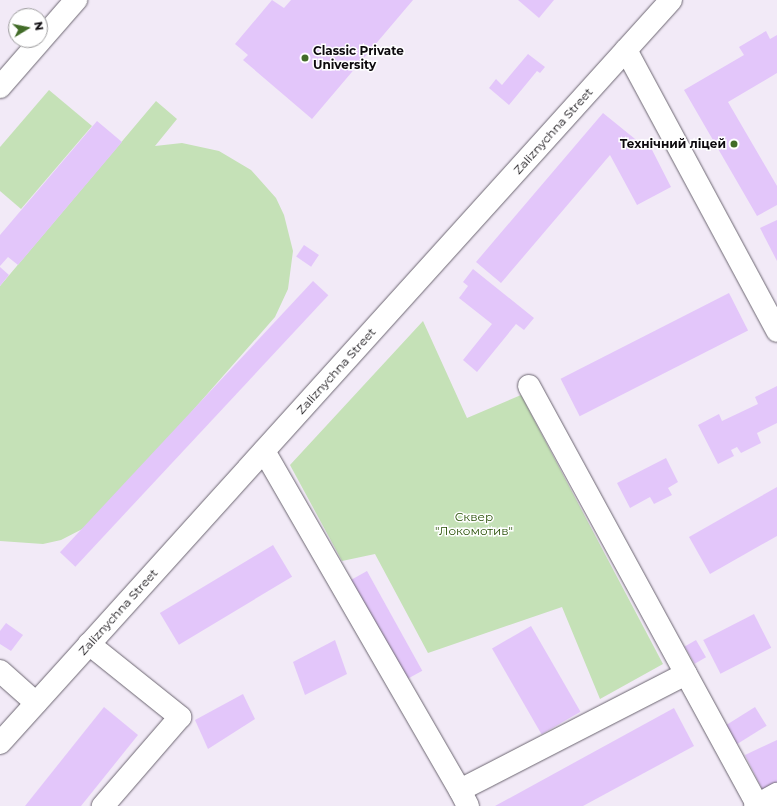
<!DOCTYPE html>
<html>
<head>
<meta charset="utf-8">
<style>
  body { margin:0 }
  #map { position:relative; width:777px; height:806px; overflow:hidden; background:#f2eaf7; font-family:Montserrat,sans-serif }
  div>[style] { position:absolute }
  .green>* { inset:0; background:#c5e1b7 }
  .building>* { inset:0; background:#e3c6fa; transform-origin:0 0 }
  .roads { filter:drop-shadow(0 0 1px #6c6671) drop-shadow(0 0 1px #6c6671) }
  .minor>* { height:22px; margin:-11px; padding:0 11px; transform-origin:11px; border-radius:11px; background:#fff }
  .dots>* { width:11px; height:11px; translate:-50% -50%; box-sizing:border-box; border:2px solid #fff; border-radius:50% }
  span { translate:-50% -50%; white-space:nowrap; text-align:center; line-height:1.15; -webkit-text-stroke:3px #fff; paint-order:stroke }
  .poi-label { font-size:12px; color:#0d0a0e; font-weight:700 }
  .left { translate:0 -50%; text-align:left }
  .right { translate:-100% -50%; text-align:right }
  .street-label { font-size:12px; color:#0d0a0e }
  .park-label { font-size:12px; color:#254d03 }
  .north { position:absolute; left:8px; top:8px; width:40px; height:40px; box-sizing:border-box; background:#fff; border:1px solid #9e9d9f; border-radius:50%; rotate:80deg; font-size:11px; font-weight:700; line-height:16px; text-align:center; color:#0d0a0e }
  .north::after { content:''; display:block; margin:auto; width:14px; height:18px; background:#426c28; clip-path:polygon(50% 0,100% 100%,50% 72%,0 100%) }
</style>
</head>
<body>
<div id="map">
  <div class="green">
    <div style="clip-path:polygon(49px 90px,92px 126px,21px 209px,0 191px,0 147px)"></div>
    <div style="clip-path:polygon(156px 101px,177px 119px,155px 146px,182px 143px,219px 151px,251px 170px,276px 198px,284px 215px,293px 251px,288px 289px,275px 317px,94px 523px,61px 540px,43px 544px,0 541px,0 286px)"></div>
    <div style="clip-path:polygon(423px 321px,467px 418px,521px 395px,663px 664px,600px 699px,562px 607px,428px 653px,375px 554px,342px 561px,290px 465px)"></div>
  </div>
  <div class="building">
    <div style="clip-path:polygon(272px 0,284px 8px,291px 0,413px 0,312px 119px,243px 60px,248px 55px,235px 44px)"></div>
    <div style="clip-path:polygon(518px 0,554px 0,539px 18px)"></div>
    <div style="clip-path:polygon(766px 31px,770px 39px,777px 35px,777px 73px,728px 102px,777px 186px,777px 205px,757px 216px,684px 90px,744px 55px,739px 47px)"></div>
    <div style="clip-path:polygon(528px 54px,545px 67px,540px 73px,537px 71px,509px 105px,489px 88px,496px 79px,502px 85px)"></div>
    <div style="clip-path:polygon(603px 113px,640px 143px,647px 140px,671px 187px,637px 205px,610px 155px,501px 283px,476px 262px)"></div>
    <div style="clip-path:polygon(97px 121px,122px 142px,18px 265px,8px 257px,0 266px,0 235px)"></div>
    <div style="clip-path:polygon(777px 220px,777px 261px,760px 228px)"></div>
    <div style="left:304px;top:245px;width:18px;height:14px;rotate:34deg"></div>
    <div style="clip-path:polygon(0 267px,9px 275px,0 286px)"></div>
    <div style="clip-path:polygon(473px 269px,534px 318px,524px 330px,516px 324px,477px 372px,463px 360px,492px 324px,459px 298px,468px 286px,463px 282px)"></div>
    <div style="left:313px;top:281px;width:21px;height:371px;rotate:43deg"></div>
    <div style="left:729px;top:293px;width:42px;height:189px;rotate:63deg"></div>
    <div style="clip-path:polygon(777px 386px,777px 423px,757px 433px,761px 443px,741px 453px,737px 447px,731px 450px,734px 456px,718px 464px,698px 425px,719px 414px,722px 421px,758px 404px,755px 397px)"></div>
    <div style="clip-path:polygon(666px 458px,678px 482px,668px 488px,672px 495px,654px 504px,650px 497px,630px 508px,617px 483px)"></div>
    <div style="clip-path:polygon(777px 487px,777px 536px,710px 574px,689px 537px)"></div>
    <div style="left:273px;top:545px;width:37px;height:132px;rotate:59deg"></div>
    <div style="left:367px;top:571px;width:114px;height:24px;rotate:61deg"></div>
    <div style="left:754px;top:614px;width:38px;height:57px;rotate:63deg"></div>
    <div style="clip-path:polygon(6px 623px,23px 635px,11px 651px,0 644px,0 631px)"></div>
    <div style="left:531px;top:626px;width:99px;height:45px;rotate:60deg"></div>
    <div style="clip-path:polygon(335px 640px,347px 674px,305px 695px,293px 662px)"></div>
    <div style="left:696px;top:640px;width:20px;height:13px;rotate:60deg"></div>
    <div style="clip-path:polygon(243px 694px,255px 719px,208px 749px,195px 720px)"></div>
    <div style="clip-path:polygon(104px 707px,138px 735px,81px 806px,25px 806px)"></div>
    <div style="left:755px;top:707px;width:22px;height:38px;rotate:58deg"></div>
    <div style="clip-path:polygon(674px 708px,694px 746px,583px 806px,495px 806px)"></div>
    <div style="clip-path:polygon(777px 740px,777px 784px,763px 791px,745px 755px)"></div>
  </div>
  <div class="roads">
    <div class="minor">
      <div style="left:626px;top:50px;width:319px;rotate:61.7deg"></div>
      <div style="left:0;top:87px;width:116px;rotate:-48.9deg"></div>
      <div style="left:529px;top:386px;width:477px;rotate:61.4deg"></div>
      <div style="left:264px;top:451px;width:392px;rotate:60deg"></div>
      <div style="left:89px;top:644px;width:117px;rotate:38.7deg"></div>
      <div style="left:180px;top:717px;width:118px;rotate:130.9deg"></div>
      <div style="left:0;top:671px;width:48px;rotate:41.6deg"></div>
      <div style="left:0;top:743px;width:1001px;rotate:-47.91deg"></div>
      <div style="left:468px;top:806px;width:18px;rotate:-117deg"></div>
      <div style="left:460px;top:790px;width:254px;rotate:-27.2deg"></div>
      <div style="left:755px;top:806px;width:25px;rotate:-29deg"></div>
    </div>
  </div>
  <div class="dots">
    <div style="left:305px;top:58px;background:#426c28"></div>
    <div style="left:734px;top:144px;background:#426c28"></div>
  </div>
  <div class="poi-label">
    <span class="left" style="left:313px;top:58px">Classic Private<br>University</span>
    <span class="right" style="left:726px;top:144px">Технічний ліцей</span>
  </div>
  <div class="street-label">
    <span style="left:553px;top:131px;rotate:-48deg">Zaliznychna Street</span>
    <span style="left:336px;top:371px;rotate:-48deg">Zaliznychna Street</span>
    <span style="left:118px;top:612px;rotate:-48deg">Zaliznychna Street</span>
  </div>
  <div class="park-label">
    <span style="left:474px;top:524px">Сквер<br>"Локомотив"</span>
  </div>
  <div class="north">N</div>
</div>
</body>
</html>
